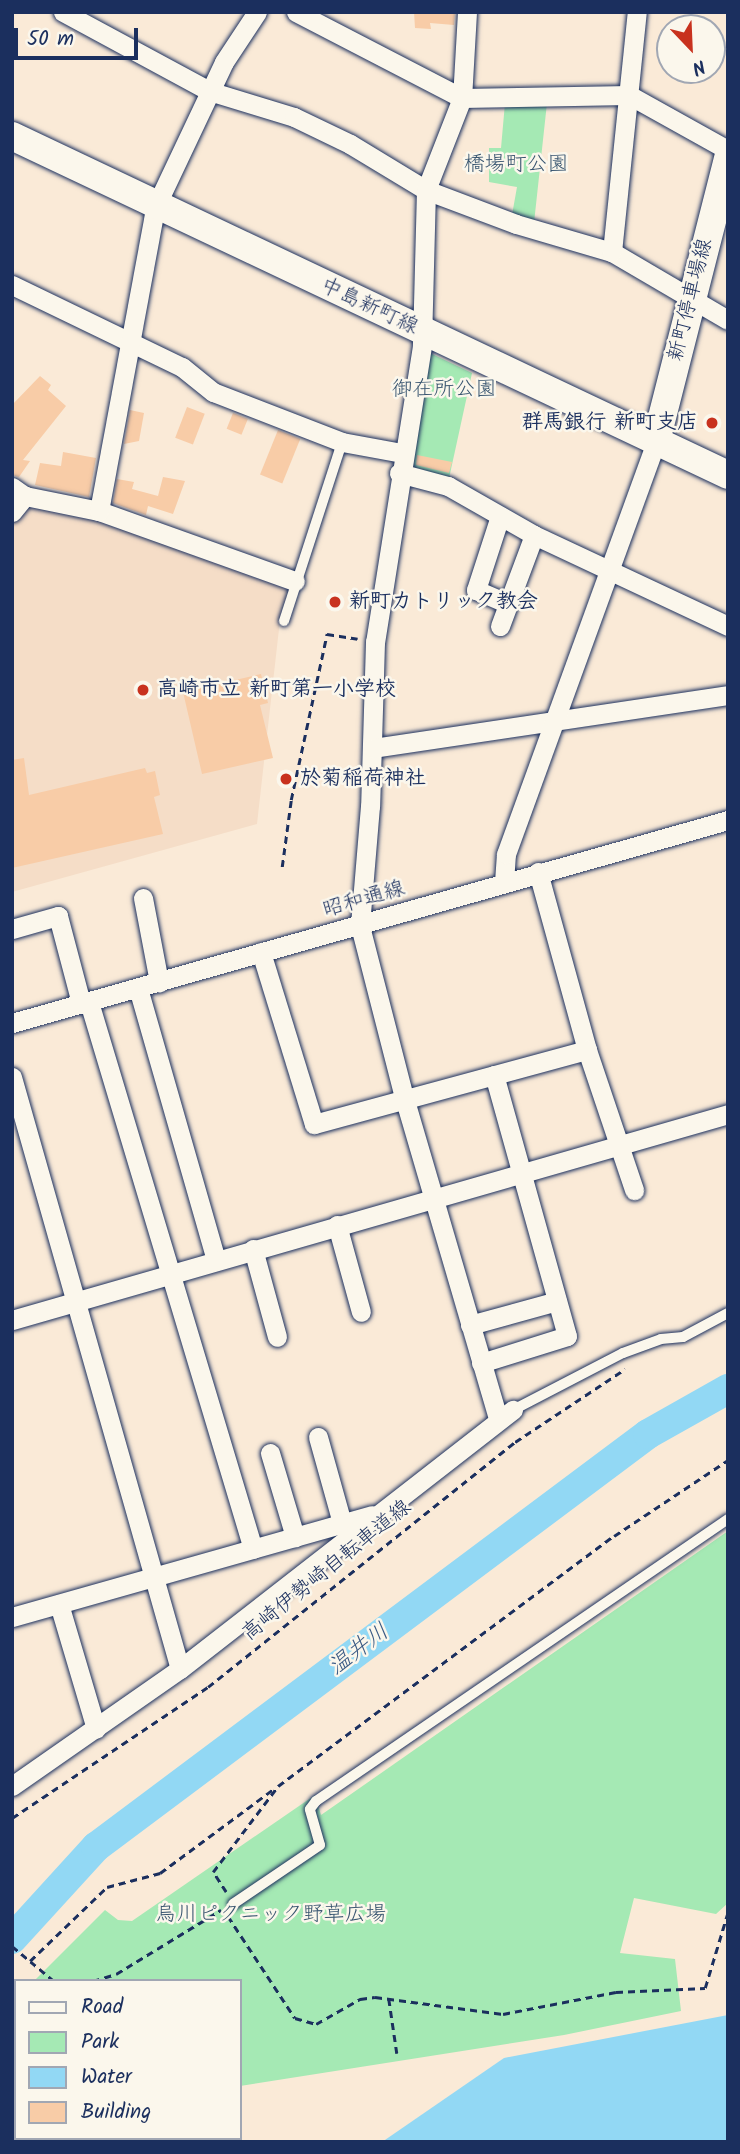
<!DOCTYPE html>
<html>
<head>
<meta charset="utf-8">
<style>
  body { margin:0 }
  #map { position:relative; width:740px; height:2154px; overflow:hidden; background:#faead7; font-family:Kalam,"Klee One",sans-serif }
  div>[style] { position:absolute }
  .built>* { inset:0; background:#f5ddc7 }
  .green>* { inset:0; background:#a5e9b4 }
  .water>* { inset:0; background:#92d8f4 }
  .river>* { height:30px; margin:-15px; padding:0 15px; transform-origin:15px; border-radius:15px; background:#92d8f4 }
  .building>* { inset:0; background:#f8cca7; transform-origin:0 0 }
  .path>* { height:2.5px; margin-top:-1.25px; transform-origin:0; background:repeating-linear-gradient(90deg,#1b2f5e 0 7px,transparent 0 12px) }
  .roads { filter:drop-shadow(0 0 2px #1b2f5e) drop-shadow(0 0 2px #1b2f5e) }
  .service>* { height:10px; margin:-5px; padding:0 5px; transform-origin:5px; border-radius:5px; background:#fbf7ec }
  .minor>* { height:19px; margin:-9.5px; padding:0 9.5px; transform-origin:9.5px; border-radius:9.5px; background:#fbf7ec }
  .secondary>* { height:28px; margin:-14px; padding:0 14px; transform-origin:14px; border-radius:14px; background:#fbf7ec }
  .dots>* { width:19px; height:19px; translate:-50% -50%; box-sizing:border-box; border:4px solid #fbf7ec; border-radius:50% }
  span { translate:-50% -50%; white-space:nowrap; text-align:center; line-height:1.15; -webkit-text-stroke:5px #fbf7ec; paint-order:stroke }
  .park-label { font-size:21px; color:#37546f }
  .street-label { font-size:21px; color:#1b2f5e }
  .poi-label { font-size:21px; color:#1b2f5e; font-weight:700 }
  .right { translate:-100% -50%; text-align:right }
  .left { translate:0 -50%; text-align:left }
  .water-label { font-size:23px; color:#395984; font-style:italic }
  .frame { position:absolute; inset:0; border:14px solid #1b2f5e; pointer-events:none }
  .legend { position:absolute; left:14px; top:1979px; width:228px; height:161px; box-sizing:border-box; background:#fbf7ec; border:2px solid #a1a7b3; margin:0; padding:9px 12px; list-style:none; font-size:21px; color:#1b2f5e }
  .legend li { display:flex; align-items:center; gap:14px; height:35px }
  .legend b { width:35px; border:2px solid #a1a7b3 }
  .north { position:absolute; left:656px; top:14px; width:70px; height:70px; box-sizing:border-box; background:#fbf7ec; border:2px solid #a1a7b3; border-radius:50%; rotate:157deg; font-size:19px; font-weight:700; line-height:28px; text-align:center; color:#1b2f5e }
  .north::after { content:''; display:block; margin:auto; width:24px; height:32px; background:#c8321e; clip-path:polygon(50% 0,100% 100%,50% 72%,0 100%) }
  .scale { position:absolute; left:14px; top:28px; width:124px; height:32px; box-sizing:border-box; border:4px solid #1b2f5e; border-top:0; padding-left:9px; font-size:21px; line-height:24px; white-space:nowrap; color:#1b2f5e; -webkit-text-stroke:5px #fbf7ec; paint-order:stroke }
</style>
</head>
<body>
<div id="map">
  <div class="built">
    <div style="clip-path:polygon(38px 503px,105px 516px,291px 583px,280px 620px,257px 824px,12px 892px,12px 523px,23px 509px)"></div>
  </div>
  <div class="green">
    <div style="clip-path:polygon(505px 103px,547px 103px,534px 223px,512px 215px,517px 187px,489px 182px,489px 148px,501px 148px)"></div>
    <div style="clip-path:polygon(430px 353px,472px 373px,448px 483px,406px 470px)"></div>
    <div style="clip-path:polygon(728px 1531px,728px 1903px,716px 1914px,634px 1898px,620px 1953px,675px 1959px,681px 2011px,564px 2035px,240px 2086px,240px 1981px,34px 1981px,105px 1910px,118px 1920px,132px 1921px,315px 1795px,321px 1815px)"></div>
  </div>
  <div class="water">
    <div style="clip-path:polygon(728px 2015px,728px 2142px,382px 2142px,504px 2058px)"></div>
  </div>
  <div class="river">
    <div style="left:12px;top:1939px;width:125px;rotate:-47.6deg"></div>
    <div style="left:96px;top:1847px;width:689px;rotate:-36.8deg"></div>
    <div style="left:648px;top:1434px;width:92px;rotate:-29.4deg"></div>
  </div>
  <div class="building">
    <div style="clip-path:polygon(414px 12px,455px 12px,454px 25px,430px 23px,431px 29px,415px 28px)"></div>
    <div style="clip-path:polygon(40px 376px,51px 385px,48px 390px,66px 406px,23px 460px,30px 461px,19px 477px,12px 475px,12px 405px)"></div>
    <div style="left:187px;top:407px;width:19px;height:33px;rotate:21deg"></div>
    <div style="clip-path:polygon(130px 410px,144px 413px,139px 441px,124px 444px)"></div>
    <div style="left:233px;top:413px;width:16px;height:17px;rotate:22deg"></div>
    <div style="left:278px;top:430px;width:24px;height:48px;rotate:22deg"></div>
    <div style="clip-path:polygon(63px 452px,96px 458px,89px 497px,35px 485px,40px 463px,61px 466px)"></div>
    <div style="clip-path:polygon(417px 455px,452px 462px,449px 473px,416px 465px)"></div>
    <div style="clip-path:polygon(163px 477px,185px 481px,173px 514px,148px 506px,146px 515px,113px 503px,117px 479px,134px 482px,132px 489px,158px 496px)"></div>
    <div style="clip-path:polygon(261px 674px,268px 703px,260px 705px,273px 758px,202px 774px,183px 692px)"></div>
    <div style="clip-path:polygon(24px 758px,29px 795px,145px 768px,147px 773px,155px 771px,160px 795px,154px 797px,163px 834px,12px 868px,12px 760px)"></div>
  </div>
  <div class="path">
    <div style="left:282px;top:867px;width:68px;rotate:-82.3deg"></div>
    <div style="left:291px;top:800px;width:170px;rotate:-77.8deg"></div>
    <div style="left:327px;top:634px;width:31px;rotate:9deg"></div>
    <div style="left:12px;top:1818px;width:236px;rotate:-33.8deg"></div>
    <div style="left:208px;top:1687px;width:393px;rotate:-38.6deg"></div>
    <div style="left:515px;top:1442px;width:132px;rotate:-33.6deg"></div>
    <div style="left:226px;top:1892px;width:24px;rotate:-123deg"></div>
    <div style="left:213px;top:1872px;width:108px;rotate:-52.9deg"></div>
    <div style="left:278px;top:1786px;width:419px;rotate:-36.7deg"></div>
    <div style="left:614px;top:1536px;width:137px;rotate:-33.7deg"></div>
    <div style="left:228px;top:1916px;width:122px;rotate:56.7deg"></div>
    <div style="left:295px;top:2018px;width:22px;rotate:16deg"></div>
    <div style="left:316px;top:2024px;width:51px;rotate:-29.6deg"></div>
    <div style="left:360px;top:1999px;width:15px;rotate:-8deg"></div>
    <div style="left:375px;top:1997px;width:129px;rotate:7.6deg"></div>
    <div style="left:503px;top:2014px;width:115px;rotate:-11deg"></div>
    <div style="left:616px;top:1992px;width:89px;rotate:-2.6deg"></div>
    <div style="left:705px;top:1988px;width:79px;rotate:-73.2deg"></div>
    <div style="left:12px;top:1946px;width:55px;rotate:39.8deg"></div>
    <div style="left:30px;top:1961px;width:107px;rotate:-43.9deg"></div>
    <div style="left:107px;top:1887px;width:55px;rotate:-14.8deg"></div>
    <div style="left:160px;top:1873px;width:143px;rotate:-36.5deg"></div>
    <div style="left:93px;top:1981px;width:24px;rotate:-17deg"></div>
    <div style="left:116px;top:1974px;width:123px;rotate:-31.4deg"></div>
    <div style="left:389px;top:1999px;width:55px;rotate:81.6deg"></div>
  </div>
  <div class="roads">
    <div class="service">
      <div style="left:284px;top:621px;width:188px;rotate:-72deg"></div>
      <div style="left:513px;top:1410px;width:124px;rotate:-27.4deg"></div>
      <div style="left:623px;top:1353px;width:40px;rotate:-20.2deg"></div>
      <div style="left:661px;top:1339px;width:22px;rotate:-5deg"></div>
      <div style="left:683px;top:1337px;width:51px;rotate:-28.1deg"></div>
      <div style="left:233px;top:1904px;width:105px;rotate:-34.1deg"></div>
      <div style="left:320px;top:1845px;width:37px;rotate:-106deg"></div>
      <div style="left:310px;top:1809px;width:10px;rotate:-53deg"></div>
      <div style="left:316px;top:1801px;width:499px;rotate:-34.4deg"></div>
    </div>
    <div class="minor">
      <div style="left:63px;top:12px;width:166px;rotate:28.4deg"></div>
      <div style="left:209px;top:91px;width:89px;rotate:17deg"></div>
      <div style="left:294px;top:117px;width:62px;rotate:25.7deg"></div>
      <div style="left:350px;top:144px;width:89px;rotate:31.2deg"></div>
      <div style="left:426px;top:190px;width:96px;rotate:20.7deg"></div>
      <div style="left:516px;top:224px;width:100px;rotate:16.3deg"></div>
      <div style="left:612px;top:252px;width:134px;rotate:30.4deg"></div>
      <div style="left:296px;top:12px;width:187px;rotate:27.4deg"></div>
      <div style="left:462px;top:98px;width:167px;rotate:-1deg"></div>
      <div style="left:629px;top:95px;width:113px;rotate:29.1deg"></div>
      <div style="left:467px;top:12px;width:86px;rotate:93.3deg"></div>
      <div style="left:462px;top:98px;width:99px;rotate:111.4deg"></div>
      <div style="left:426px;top:190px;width:156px;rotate:91.5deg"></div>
      <div style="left:422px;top:346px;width:300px;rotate:99deg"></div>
      <div style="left:375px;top:642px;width:164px;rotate:91.7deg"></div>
      <div style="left:370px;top:806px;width:120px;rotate:94.8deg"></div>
      <div style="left:360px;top:926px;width:177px;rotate:75.6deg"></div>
      <div style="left:404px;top:1097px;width:334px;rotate:73.7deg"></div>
      <div style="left:612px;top:252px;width:241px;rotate:-84.1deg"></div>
      <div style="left:12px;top:285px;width:189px;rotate:25.8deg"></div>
      <div style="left:182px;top:367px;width:40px;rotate:39deg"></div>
      <div style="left:213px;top:392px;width:138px;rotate:21.2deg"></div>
      <div style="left:342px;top:442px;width:61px;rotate:10.4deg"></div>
      <div style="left:399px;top:473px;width:51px;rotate:14.9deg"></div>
      <div style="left:448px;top:486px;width:99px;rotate:29.7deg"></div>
      <div style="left:534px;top:535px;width:214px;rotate:25.1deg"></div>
      <div style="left:12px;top:487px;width:16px;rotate:35deg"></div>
      <div style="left:25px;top:496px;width:76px;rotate:11.5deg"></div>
      <div style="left:99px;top:511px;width:208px;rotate:19.7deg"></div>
      <div style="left:99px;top:511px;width:308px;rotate:-79.5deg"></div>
      <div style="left:155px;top:208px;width:161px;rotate:-64.7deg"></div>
      <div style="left:224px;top:62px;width:60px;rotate:-56.6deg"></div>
      <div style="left:12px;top:512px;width:21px;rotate:-51deg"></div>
      <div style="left:500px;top:516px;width:78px;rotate:108deg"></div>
      <div style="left:476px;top:590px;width:33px;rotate:23deg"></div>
      <div style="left:500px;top:626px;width:97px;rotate:-69.5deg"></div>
      <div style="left:373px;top:748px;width:359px;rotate:-8.5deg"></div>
      <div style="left:538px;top:872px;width:185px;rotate:74.6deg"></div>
      <div style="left:587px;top:1050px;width:148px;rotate:71.4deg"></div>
      <div style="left:504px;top:882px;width:28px;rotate:-86deg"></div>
      <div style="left:506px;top:854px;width:439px;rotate:-70deg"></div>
      <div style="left:143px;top:898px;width:86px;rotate:79.2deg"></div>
      <div style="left:12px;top:929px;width:48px;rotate:-15.8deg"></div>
      <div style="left:58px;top:916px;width:90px;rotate:75.2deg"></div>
      <div style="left:261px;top:952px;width:180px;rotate:72.9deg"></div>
      <div style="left:314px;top:1124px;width:283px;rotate:-15.2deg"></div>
      <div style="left:138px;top:988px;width:283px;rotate:74deg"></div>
      <div style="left:89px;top:1002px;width:571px;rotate:73.31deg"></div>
      <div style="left:12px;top:1023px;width:744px;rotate:-15.83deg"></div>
      <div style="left:12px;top:1077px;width:615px;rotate:74.16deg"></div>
      <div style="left:337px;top:1225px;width:90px;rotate:74.6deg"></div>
      <div style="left:253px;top:1249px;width:91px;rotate:74.7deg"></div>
      <div style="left:12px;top:1320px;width:745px;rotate:-16.05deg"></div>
      <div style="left:470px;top:1325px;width:90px;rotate:-15.4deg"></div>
      <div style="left:481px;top:1363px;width:90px;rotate:-17.4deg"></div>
      <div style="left:567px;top:1336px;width:271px;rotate:-105.6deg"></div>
      <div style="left:318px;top:1437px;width:89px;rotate:74.4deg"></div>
      <div style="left:270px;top:1453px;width:88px;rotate:73.4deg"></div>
      <div style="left:59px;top:1604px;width:130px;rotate:73.5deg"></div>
      <div style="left:12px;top:1617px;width:374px;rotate:-15.8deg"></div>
      <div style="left:12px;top:1786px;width:205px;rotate:-34.9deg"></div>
      <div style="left:180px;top:1669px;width:422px;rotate:-37.9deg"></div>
    </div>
    <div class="secondary">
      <div style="left:12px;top:136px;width:792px;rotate:25.34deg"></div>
      <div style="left:656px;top:441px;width:292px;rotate:-75.7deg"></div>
    </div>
  </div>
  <div class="dots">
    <div style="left:712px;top:423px;background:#c8321e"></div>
    <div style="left:335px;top:602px;background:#c8321e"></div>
    <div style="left:143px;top:690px;background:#c8321e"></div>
    <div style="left:286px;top:779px;background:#c8321e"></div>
  </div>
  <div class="park-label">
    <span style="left:516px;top:165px">橋場町公園</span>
    <span style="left:444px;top:390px">御在所公園</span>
    <span style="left:271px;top:1915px">烏川ピクニック野草広場</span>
  </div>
  <div class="street-label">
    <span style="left:691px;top:300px;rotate:-76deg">新町停車場線</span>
    <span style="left:369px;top:307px;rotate:25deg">中島新町線</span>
    <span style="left:364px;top:900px;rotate:-16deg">昭和通線</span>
    <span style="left:327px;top:1571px;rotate:-39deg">高崎伊勢崎自転車道線</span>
  </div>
  <div class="poi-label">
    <span class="right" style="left:698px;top:423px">群馬銀行 新町支店</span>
    <span class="left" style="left:349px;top:602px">新町カトリック教会</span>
    <span class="left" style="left:157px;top:690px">高崎市立 新町第一小学校</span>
    <span class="left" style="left:300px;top:779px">於菊稲荷神社</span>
  </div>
  <div class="water-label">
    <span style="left:359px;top:1650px;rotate:-37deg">温井川</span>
  </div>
  <div class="frame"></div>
  <ul class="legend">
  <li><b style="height:9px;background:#fbf7ec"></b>Road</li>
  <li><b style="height:19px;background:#a5e9b4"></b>Park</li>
  <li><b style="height:19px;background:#92d8f4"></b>Water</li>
  <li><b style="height:19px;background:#f8cca7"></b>Building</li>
  </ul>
  <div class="north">N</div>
  <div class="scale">50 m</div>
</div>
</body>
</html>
